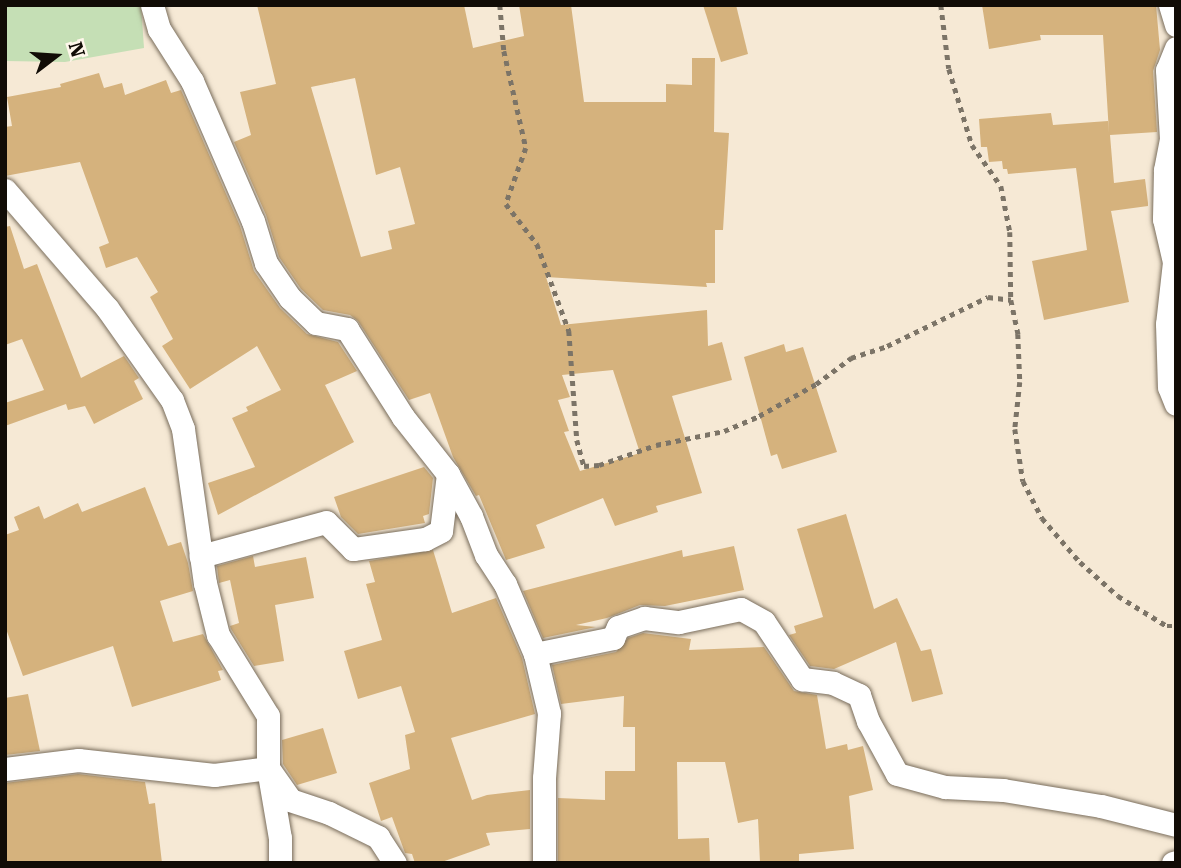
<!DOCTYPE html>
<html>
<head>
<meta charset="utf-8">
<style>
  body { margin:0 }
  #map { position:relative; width:1181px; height:868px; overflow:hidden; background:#f6e9d5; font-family:"Roboto Serif",serif }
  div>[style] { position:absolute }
  .green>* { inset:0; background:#c5dfb5 }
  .building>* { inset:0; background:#d5b27d }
  .path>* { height:4.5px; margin-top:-2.25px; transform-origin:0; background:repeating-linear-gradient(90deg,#7c7467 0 5px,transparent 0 10px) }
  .roads { filter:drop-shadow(0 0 2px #796d5c) drop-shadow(0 0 2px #796d5c) }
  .minor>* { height:23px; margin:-11.5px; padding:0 11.5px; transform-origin:11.5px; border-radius:11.5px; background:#fff }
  span { translate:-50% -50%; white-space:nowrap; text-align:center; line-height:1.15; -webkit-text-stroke:7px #fff7eb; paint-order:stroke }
  .frame { position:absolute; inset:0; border:7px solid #110c06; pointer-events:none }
  .north { position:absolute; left:21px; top:21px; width:70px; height:70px; -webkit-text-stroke:5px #fff7eb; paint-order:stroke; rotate:73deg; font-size:19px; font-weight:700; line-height:28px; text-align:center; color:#110c06 }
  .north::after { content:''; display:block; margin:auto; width:24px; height:32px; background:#110c06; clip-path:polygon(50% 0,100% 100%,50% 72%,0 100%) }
</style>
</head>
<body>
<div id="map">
  <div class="green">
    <div style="clip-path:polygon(5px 5px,141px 5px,144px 48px,65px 62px,5px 61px)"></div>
  </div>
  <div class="building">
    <div style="clip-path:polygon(evenodd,257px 5px,464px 5px,473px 48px,524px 36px,519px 5px,571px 5px,584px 102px,666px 102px,666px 84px,692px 85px,692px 58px,715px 58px,714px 132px,729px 133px,723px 230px,715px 230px,715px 283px,706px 283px,707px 287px,546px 277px,561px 325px,707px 310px,708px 346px,722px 342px,732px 380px,672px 396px,702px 493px,656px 506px,658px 512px,615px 526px,603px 498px,536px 525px,545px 548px,506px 560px,479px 495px,476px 496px,453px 457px,430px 393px,409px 400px,358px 321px,350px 315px,323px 310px,301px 289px,279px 257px,266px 215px,234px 142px,251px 135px,240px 92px,276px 84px,257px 5px,355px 78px,376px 175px,400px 167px,415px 224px,388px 231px,392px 249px,361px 257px,311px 87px,355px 78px,257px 5px,613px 370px,640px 453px,580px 471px,564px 432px,569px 431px,558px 400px,570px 397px,562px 375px,613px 370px)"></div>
    <div style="clip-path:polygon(703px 5px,736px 5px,748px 54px,721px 62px)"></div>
    <div style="clip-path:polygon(982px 5px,1156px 5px,1160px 50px,1153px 71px,1157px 132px,1110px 135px,1114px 183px,1145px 179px,1148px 203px,1148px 206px,1111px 211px,1129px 302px,1044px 320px,1032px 261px,1087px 250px,1076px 168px,1008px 174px,1007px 169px,1003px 169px,1002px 161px,989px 162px,987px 147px,981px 147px,979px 119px,1051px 113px,1053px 125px,1108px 121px,1109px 133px,1103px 35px,1040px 35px,1041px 40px,989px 49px)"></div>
    <div style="clip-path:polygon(99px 73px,104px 88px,122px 83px,125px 95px,166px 80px,171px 93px,181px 90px,240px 226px,254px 271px,280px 308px,307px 334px,338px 342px,357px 371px,325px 385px,354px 442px,218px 515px,208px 483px,255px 467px,232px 418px,248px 411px,246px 407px,281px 390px,257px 346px,190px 389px,162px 346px,173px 339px,150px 297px,158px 292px,137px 257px,106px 268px,99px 247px,109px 243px,80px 162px,5px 176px,5px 127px,12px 126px,7px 97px,61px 87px,60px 84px)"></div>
    <div style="clip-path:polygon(10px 226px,24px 269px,37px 264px,81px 378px,124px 356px,139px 378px,134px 381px,143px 399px,94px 424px,85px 406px,68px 410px,66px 404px,5px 426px,5px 403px,44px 390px,22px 339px,5px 345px,5px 227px)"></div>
    <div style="clip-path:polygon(784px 344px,786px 352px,803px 347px,837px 452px,782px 469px,777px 454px,771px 456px,744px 357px)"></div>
    <div style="clip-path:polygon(424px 467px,433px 478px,429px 514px,423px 516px,425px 523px,358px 534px,341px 517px,334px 497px)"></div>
    <div style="clip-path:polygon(145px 487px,168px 546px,181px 542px,188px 563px,193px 591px,160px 601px,173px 642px,203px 634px,223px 670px,218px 671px,221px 680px,132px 707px,113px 646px,23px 676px,5px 626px,5px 535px,19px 530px,14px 517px,39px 506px,44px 519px,78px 503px,82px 512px)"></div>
    <div style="clip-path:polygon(846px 514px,874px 609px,897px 598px,921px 651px,931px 649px,943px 694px,912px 702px,896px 642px,834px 669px,810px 666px,789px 635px,796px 633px,794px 626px,823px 617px,797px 529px)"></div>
    <div style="clip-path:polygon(734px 546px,744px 590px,665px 606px,640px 605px,607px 618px,576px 625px,596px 627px,543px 638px,523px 591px,682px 550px,683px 557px)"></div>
    <div style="clip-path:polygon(433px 550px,452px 613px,496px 598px,522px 658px,535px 714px,451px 738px,472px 800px,487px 795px,530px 790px,530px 829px,486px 833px,490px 845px,439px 863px,415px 863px,412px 854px,405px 853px,392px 817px,381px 821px,369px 783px,410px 769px,405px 735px,415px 732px,401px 686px,358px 699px,344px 651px,382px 640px,366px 584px,375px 582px,369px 561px)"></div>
    <div style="clip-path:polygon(253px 556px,255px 567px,306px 557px,314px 598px,275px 605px,284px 661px,254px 666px,231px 629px,230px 626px,239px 623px,230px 580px,219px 583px,217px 566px)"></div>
    <div style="clip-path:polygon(643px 633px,691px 639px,689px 650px,764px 647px,794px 691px,817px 695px,826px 749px,847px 744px,848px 750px,863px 746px,873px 790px,849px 796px,854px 849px,799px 854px,799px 863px,760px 863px,758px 819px,738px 823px,725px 762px,677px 762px,678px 839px,709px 838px,710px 863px,558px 863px,558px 798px,605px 800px,605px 771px,635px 771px,635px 727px,623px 727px,624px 696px,561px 704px,552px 665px,616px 652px,628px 638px)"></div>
    <div style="clip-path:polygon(28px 694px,40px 751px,5px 755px,5px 698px)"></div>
    <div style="clip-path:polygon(323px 728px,337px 773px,297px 785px,283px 764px,282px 740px)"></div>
    <div style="clip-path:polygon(78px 774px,145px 782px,149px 804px,155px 803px,162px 863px,5px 863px,5px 783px)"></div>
  </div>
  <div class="path">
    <div style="left:500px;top:5px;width:46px;rotate:85deg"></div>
    <div style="left:504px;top:51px;width:99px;rotate:77.2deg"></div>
    <div style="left:526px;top:148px;width:59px;rotate:109.7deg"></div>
    <div style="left:506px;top:204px;width:51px;rotate:52.2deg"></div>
    <div style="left:537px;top:244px;width:93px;rotate:69.8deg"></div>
    <div style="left:569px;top:331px;width:109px;rotate:85.8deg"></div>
    <div style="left:577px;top:440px;width:27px;rotate:75deg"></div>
    <div style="left:584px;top:466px;width:15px;rotate:-4deg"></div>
    <div style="left:599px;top:465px;width:60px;rotate:-19.3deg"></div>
    <div style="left:656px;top:445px;width:69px;rotate:-11.6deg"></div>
    <div style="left:724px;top:431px;width:38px;rotate:-23deg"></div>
    <div style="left:759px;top:416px;width:65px;rotate:-29.3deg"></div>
    <div style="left:816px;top:384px;width:44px;rotate:-36.6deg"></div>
    <div style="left:851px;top:358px;width:38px;rotate:-18deg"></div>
    <div style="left:887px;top:346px;width:112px;rotate:-25.9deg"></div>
    <div style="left:988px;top:297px;width:23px;rotate:7deg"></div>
    <div style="left:941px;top:5px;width:64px;rotate:82.9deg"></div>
    <div style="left:949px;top:69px;width:79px;rotate:73.2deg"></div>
    <div style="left:972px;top:145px;width:50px;rotate:54.7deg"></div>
    <div style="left:1001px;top:186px;width:47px;rotate:78.9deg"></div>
    <div style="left:1010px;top:232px;width:68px;rotate:89.2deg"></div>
    <div style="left:1011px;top:300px;width:35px;rotate:78deg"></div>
    <div style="left:1018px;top:334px;width:48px;rotate:87.6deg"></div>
    <div style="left:1020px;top:382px;width:47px;rotate:96.1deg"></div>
    <div style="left:1015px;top:429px;width:53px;rotate:81.3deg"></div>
    <div style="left:1023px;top:481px;width:42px;rotate:62.8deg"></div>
    <div style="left:1042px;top:518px;width:58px;rotate:49.2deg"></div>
    <div style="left:1080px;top:562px;width:51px;rotate:41.8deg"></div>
    <div style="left:1118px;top:596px;width:57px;rotate:31.5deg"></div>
    <div style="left:1167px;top:626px;width:9px"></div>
  </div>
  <div class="roads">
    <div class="minor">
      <div style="left:152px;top:5px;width:25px;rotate:74deg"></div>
      <div style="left:159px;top:29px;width:62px;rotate:57.6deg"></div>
      <div style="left:192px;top:81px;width:153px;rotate:66.5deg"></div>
      <div style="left:253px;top:221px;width:44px;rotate:72.8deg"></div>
      <div style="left:266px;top:263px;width:42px;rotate:55.6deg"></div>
      <div style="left:290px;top:298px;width:36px;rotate:44deg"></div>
      <div style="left:316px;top:323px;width:32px;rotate:11deg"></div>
      <div style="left:347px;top:329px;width:104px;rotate:57.5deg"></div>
      <div style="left:403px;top:417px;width:73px;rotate:51.7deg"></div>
      <div style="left:448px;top:474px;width:57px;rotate:97deg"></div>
      <div style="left:441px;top:531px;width:18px;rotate:153deg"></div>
      <div style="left:425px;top:539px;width:73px;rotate:172.1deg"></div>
      <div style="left:353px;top:549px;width:38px;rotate:-135deg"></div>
      <div style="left:326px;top:522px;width:130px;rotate:164.8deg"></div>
      <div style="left:1170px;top:5px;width:21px;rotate:73deg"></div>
      <div style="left:1176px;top:48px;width:24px;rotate:112deg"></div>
      <div style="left:1167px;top:70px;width:69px;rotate:86.7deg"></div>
      <div style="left:1171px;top:139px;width:32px;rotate:101deg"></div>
      <div style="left:1165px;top:170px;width:49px;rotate:91.2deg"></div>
      <div style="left:1164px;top:219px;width:44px;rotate:76.9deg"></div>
      <div style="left:1174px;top:262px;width:62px;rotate:96.4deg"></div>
      <div style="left:1167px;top:324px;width:63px;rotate:88.2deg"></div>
      <div style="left:1169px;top:387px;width:18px;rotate:68deg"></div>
      <div style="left:5px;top:190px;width:156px;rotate:49.2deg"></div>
      <div style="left:107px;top:308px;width:113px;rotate:54.8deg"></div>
      <div style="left:172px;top:400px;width:31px;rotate:69deg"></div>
      <div style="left:183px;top:429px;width:156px;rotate:81.9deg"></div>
      <div style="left:205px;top:583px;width:54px;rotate:76deg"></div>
      <div style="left:218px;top:635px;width:95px;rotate:58.3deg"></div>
      <div style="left:268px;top:716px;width:52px;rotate:90deg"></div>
      <div style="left:268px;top:768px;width:71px;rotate:80.3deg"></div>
      <div style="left:280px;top:838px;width:25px;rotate:90deg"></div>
      <div style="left:448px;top:474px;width:48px;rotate:61.3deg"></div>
      <div style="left:471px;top:516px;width:42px;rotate:69deg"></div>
      <div style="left:486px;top:555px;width:35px;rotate:57deg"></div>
      <div style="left:505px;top:584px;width:76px;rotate:66.8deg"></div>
      <div style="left:535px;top:654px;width:61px;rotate:76.7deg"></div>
      <div style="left:549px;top:713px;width:65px;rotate:94.4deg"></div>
      <div style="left:544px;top:778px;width:85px;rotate:90deg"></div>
      <div style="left:535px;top:654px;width:80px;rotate:-11.6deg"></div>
      <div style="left:613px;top:638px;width:12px;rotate:-66deg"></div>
      <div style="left:618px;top:627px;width:28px;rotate:-19deg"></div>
      <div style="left:644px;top:618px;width:35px;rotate:7deg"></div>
      <div style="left:679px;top:622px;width:63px;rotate:-11.8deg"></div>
      <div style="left:741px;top:609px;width:26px;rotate:29deg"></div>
      <div style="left:764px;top:622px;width:69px;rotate:56.3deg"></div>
      <div style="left:802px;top:679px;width:31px;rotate:7deg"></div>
      <div style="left:833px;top:683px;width:29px;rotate:25deg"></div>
      <div style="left:859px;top:695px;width:28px;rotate:71deg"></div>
      <div style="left:868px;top:721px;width:60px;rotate:61.3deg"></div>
      <div style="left:897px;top:774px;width:50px;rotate:15.2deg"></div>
      <div style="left:945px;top:787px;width:58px;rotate:3deg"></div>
      <div style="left:1003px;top:790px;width:99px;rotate:9.3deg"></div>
      <div style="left:1101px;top:806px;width:77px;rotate:14.2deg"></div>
      <div style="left:5px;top:769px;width:74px;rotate:-7deg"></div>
      <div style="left:78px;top:760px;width:137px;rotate:6.3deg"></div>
      <div style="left:214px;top:775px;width:54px;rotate:-7.4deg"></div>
      <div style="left:268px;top:768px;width:39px;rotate:55deg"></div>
      <div style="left:290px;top:800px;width:41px;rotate:18.4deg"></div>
      <div style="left:329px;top:813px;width:55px;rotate:26.1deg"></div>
      <div style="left:378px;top:837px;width:31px;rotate:57deg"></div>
      <div style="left:1173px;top:863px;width:3px;rotate:-18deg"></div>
    </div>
  </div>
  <div class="frame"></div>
  <div class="north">N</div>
</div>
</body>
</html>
